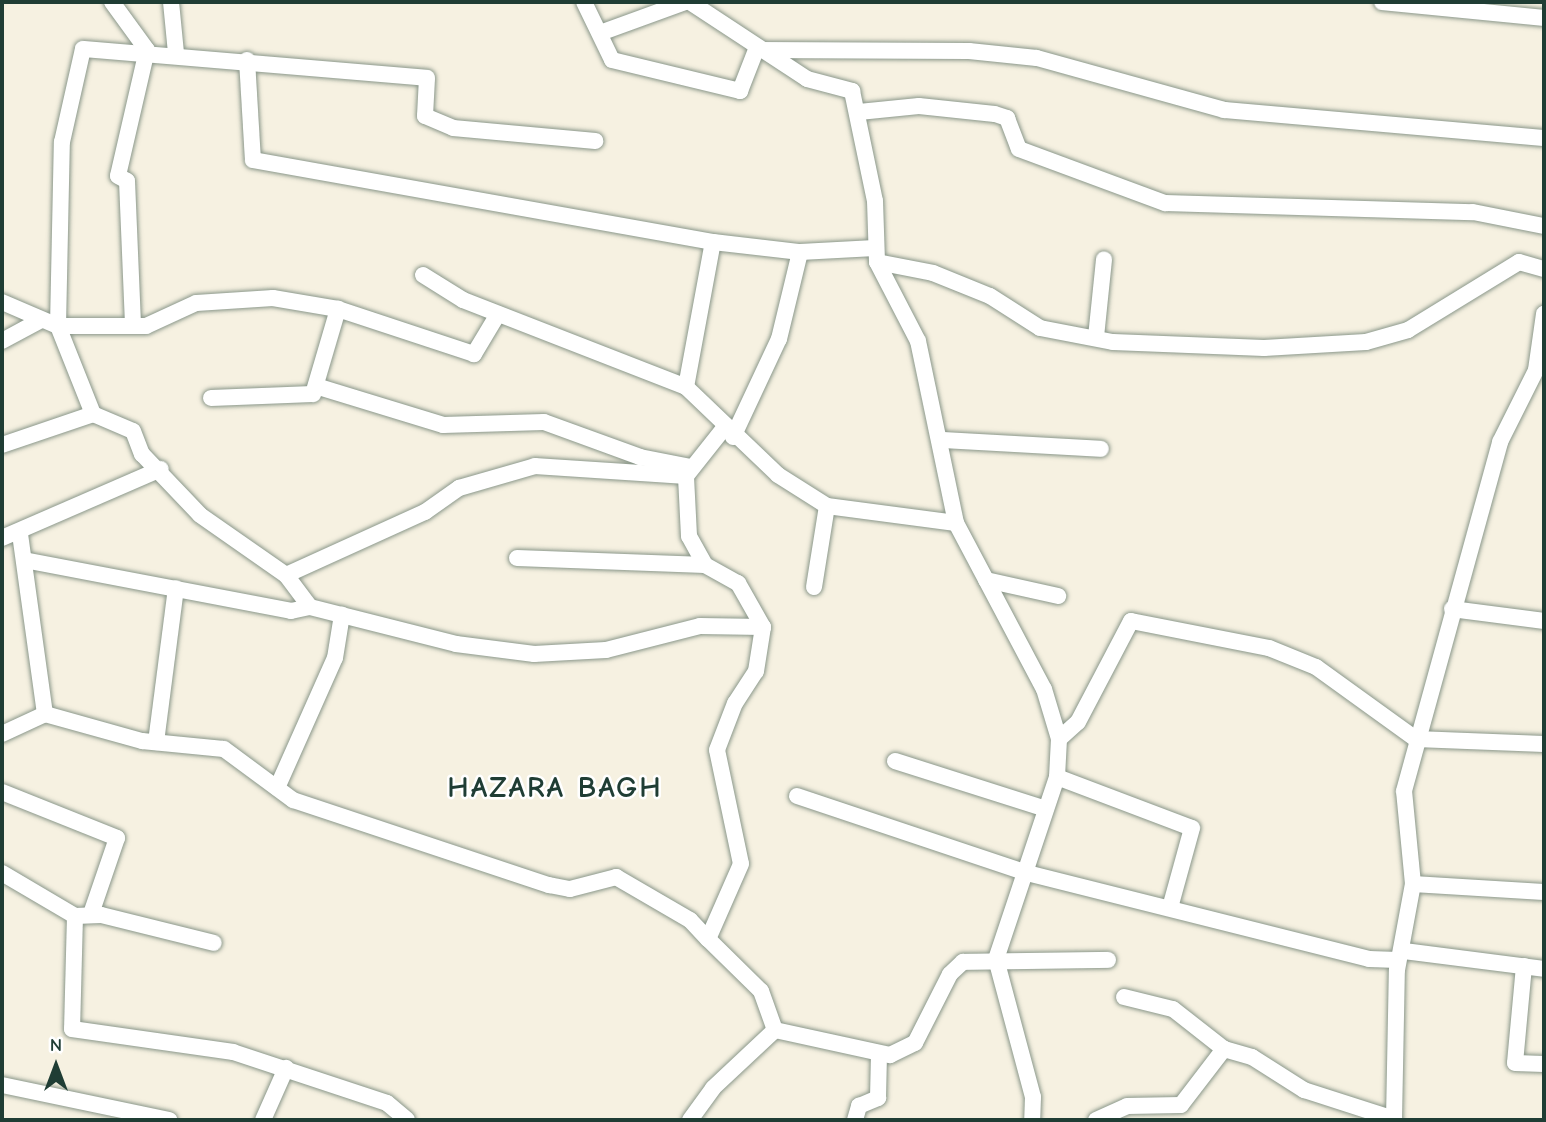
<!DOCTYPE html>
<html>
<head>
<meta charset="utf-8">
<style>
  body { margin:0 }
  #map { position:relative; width:1546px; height:1122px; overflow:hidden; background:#f6f1e1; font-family:"Comic Neue",sans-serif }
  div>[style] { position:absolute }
  .roads { filter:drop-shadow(0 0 2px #8a978a) drop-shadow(0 0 2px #8a978a) }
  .street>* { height:16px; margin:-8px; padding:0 8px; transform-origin:8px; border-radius:8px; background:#fff }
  span { translate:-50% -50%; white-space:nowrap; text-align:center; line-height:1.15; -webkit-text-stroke:5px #fff; paint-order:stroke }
  .district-label { font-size:30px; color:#1f3d34; font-weight:700; letter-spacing:2px }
  .frame { position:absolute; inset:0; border:4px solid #1f3d34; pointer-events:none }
  .north { position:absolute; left:21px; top:1031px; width:70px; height:70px; -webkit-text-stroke:5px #fff; paint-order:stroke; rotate:0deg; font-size:19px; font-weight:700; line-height:28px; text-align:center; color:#1f3d34 }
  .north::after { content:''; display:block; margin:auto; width:24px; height:32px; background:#1f3d34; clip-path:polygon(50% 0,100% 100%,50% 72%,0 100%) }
</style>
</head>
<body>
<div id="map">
  <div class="roads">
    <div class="street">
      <div style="left:112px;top:2px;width:59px;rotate:53.9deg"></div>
      <div style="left:147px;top:50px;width:129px;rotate:103deg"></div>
      <div style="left:118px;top:176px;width:10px;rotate:29deg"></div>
      <div style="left:127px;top:181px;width:145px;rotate:87.6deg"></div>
      <div style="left:171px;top:2px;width:51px;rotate:84.4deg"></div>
      <div style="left:584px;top:2px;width:64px;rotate:64.2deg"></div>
      <div style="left:612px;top:60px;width:132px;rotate:13.6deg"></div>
      <div style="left:740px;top:91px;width:44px;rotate:-68.7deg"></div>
      <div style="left:756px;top:50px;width:213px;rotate:0.3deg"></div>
      <div style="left:969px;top:51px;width:68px;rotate:5.9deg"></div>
      <div style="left:1037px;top:58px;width:194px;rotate:15.5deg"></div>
      <div style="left:1224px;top:110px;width:321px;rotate:5deg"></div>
      <div style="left:690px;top:2px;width:140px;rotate:33.3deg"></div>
      <div style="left:807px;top:79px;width:47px;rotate:14.9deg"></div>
      <div style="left:852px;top:91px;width:112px;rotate:78.2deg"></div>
      <div style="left:875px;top:201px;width:61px;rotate:88.1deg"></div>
      <div style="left:877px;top:262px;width:89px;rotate:62.6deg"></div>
      <div style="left:918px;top:341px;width:186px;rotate:78.2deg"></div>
      <div style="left:956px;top:523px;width:188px;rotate:62.1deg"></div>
      <div style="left:1044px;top:689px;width:52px;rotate:73.3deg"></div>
      <div style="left:1059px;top:739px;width:38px;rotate:93deg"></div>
      <div style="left:1057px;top:777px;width:192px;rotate:108.5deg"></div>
      <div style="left:996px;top:959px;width:143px;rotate:75deg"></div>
      <div style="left:1033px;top:1097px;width:23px;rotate:92deg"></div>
      <div style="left:1382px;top:2px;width:163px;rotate:5.6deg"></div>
      <div style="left:600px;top:33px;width:90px;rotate:-20deg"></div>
      <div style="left:247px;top:60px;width:100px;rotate:86.6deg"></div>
      <div style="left:253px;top:160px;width:467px;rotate:10.1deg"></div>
      <div style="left:713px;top:242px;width:88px;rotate:6.6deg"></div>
      <div style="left:800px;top:252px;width:75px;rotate:-3.1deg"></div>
      <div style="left:859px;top:112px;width:60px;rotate:-5.7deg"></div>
      <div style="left:919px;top:106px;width:76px;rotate:6deg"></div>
      <div style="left:995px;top:114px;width:13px;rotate:18deg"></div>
      <div style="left:1007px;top:118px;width:33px;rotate:69deg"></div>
      <div style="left:1019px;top:149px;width:156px;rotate:20.3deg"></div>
      <div style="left:1165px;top:203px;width:308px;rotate:1.7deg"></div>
      <div style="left:1473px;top:212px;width:72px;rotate:11.2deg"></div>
      <div style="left:877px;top:262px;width:57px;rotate:11.1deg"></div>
      <div style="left:933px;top:273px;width:61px;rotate:22deg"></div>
      <div style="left:990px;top:296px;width:59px;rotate:32.6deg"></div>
      <div style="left:1040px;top:328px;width:74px;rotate:10.9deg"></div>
      <div style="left:1113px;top:342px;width:151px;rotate:2.3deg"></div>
      <div style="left:1264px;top:348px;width:102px;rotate:-3.4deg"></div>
      <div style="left:1366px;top:342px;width:44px;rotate:-15.9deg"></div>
      <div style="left:1408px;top:330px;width:130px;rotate:-31.5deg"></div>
      <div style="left:1519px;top:262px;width:26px;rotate:16deg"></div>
      <div style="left:423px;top:275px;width:47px;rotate:32deg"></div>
      <div style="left:463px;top:300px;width:239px;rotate:21.3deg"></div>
      <div style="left:686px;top:387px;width:127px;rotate:43.7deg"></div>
      <div style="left:778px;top:475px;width:58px;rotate:32.3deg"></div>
      <div style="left:827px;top:506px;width:130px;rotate:7.5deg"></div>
      <div style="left:2px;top:302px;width:61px;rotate:23.2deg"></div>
      <div style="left:58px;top:326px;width:95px;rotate:68.3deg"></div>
      <div style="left:93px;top:414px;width:43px;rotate:23deg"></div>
      <div style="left:133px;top:431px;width:25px;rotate:69deg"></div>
      <div style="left:142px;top:454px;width:84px;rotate:46.4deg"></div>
      <div style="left:200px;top:515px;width:105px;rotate:34.9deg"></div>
      <div style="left:286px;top:575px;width:40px;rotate:53deg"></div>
      <div style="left:310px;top:607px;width:151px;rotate:14.2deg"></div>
      <div style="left:456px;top:644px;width:79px;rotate:7.3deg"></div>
      <div style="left:534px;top:654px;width:72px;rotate:-3.2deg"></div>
      <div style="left:606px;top:650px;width:97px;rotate:-14.3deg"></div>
      <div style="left:700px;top:626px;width:63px;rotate:0.9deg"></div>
      <div style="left:498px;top:314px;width:47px;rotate:121deg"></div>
      <div style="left:474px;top:354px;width:143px;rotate:-161.7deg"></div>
      <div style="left:338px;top:309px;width:66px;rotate:-170.4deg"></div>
      <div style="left:273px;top:298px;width:77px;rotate:176.3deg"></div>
      <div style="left:196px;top:303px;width:55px;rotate:155.3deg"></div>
      <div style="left:146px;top:326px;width:88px;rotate:180deg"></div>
      <div style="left:58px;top:326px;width:184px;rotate:-88.8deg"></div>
      <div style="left:62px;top:142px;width:95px;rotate:-77.3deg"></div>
      <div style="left:83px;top:49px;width:345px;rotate:4.8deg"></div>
      <div style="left:427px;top:78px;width:38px;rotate:93deg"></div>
      <div style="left:425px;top:116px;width:30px;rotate:23deg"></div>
      <div style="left:453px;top:128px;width:143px;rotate:5.2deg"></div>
      <div style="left:1096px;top:337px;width:78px;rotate:-84.1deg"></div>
      <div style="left:2px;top:341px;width:44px;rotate:-28.3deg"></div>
      <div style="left:319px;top:387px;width:130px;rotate:17deg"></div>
      <div style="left:443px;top:425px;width:101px;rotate:-1.7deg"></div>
      <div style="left:544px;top:422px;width:102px;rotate:20deg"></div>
      <div style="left:640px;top:457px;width:52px;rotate:11.1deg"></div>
      <div style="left:686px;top:387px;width:147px;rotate:-79.5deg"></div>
      <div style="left:211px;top:398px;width:102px;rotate:-2.2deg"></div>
      <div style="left:313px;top:394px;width:89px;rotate:-73.6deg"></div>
      <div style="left:733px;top:437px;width:108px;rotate:-64.9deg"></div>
      <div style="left:779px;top:339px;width:89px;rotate:-76.4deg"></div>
      <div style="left:942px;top:440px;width:159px;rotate:3.2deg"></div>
      <div style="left:2px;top:445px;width:96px;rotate:-18.8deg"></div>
      <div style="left:20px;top:534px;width:182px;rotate:82.1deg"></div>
      <div style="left:2px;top:538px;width:173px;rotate:-23.5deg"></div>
      <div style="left:517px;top:558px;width:188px;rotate:2.1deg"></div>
      <div style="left:705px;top:565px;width:38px;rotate:29deg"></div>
      <div style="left:738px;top:583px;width:51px;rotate:60.4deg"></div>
      <div style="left:763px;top:627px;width:45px;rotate:99deg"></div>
      <div style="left:756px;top:671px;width:38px;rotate:123deg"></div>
      <div style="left:735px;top:703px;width:50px;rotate:111deg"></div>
      <div style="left:717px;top:750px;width:116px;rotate:78.1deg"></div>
      <div style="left:741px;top:864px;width:82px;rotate:113.7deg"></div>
      <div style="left:708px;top:939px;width:74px;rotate:44.5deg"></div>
      <div style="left:761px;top:991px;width:41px;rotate:70.3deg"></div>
      <div style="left:24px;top:560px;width:272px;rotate:10.8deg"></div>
      <div style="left:291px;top:611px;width:19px;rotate:-12deg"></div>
      <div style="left:705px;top:565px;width:33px;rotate:-119deg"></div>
      <div style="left:689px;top:536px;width:60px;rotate:-92.9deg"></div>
      <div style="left:686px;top:476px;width:61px;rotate:-51.6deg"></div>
      <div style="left:286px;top:575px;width:153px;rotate:-24.4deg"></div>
      <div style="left:425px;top:512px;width:42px;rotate:-35.2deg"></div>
      <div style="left:459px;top:488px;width:79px;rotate:-16.1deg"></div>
      <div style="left:535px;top:466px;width:151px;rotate:3.8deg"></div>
      <div style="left:986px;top:580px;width:74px;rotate:12.5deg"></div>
      <div style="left:814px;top:587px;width:82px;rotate:-80.9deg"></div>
      <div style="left:1452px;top:609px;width:93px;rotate:7.4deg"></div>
      <div style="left:2px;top:734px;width:47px;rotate:-24.9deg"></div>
      <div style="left:45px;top:714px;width:101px;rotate:15.6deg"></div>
      <div style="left:142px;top:741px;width:82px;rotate:5.6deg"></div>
      <div style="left:224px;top:749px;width:86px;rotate:36.5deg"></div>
      <div style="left:293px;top:800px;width:270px;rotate:18.4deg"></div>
      <div style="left:549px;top:885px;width:21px;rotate:11deg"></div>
      <div style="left:570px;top:889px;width:48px;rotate:-14.6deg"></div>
      <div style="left:616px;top:877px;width:86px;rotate:30.2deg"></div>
      <div style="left:690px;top:920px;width:26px;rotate:47deg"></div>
      <div style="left:1059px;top:739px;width:25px;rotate:-42deg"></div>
      <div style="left:1078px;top:722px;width:114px;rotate:-62.3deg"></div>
      <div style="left:1131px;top:621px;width:141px;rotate:11.1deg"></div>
      <div style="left:1269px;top:648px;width:51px;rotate:22deg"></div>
      <div style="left:1316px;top:667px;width:123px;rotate:35.8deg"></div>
      <div style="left:1416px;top:739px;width:128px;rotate:2.2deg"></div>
      <div style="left:156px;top:742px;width:155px;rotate:-82.6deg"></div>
      <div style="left:895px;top:761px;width:158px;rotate:17.6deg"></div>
      <div style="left:1057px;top:777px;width:144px;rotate:20.7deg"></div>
      <div style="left:1192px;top:828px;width:83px;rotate:105.4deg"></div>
      <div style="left:277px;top:788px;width:142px;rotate:-66deg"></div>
      <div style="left:335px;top:658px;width:44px;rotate:-80.8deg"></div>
      <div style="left:2px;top:792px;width:124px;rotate:21.8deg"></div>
      <div style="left:117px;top:838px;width:80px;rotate:108.9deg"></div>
      <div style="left:797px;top:796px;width:243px;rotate:18.5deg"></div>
      <div style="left:1027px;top:873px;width:353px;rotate:14.1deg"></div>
      <div style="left:1369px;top:959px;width:29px;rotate:2deg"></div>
      <div style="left:2px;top:873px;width:85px;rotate:30.5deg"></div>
      <div style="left:75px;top:916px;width:26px;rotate:-2deg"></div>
      <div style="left:101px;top:915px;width:116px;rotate:13.9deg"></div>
      <div style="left:1413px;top:884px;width:131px;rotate:3.5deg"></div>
      <div style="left:75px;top:916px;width:113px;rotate:91.5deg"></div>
      <div style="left:72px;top:1029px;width:163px;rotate:8.1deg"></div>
      <div style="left:233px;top:1052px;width:162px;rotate:18.3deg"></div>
      <div style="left:387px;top:1103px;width:26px;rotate:40deg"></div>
      <div style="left:1404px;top:951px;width:141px;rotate:7.3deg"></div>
      <div style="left:1524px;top:966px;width:97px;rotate:95.3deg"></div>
      <div style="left:1515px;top:1063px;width:29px;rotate:2deg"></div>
      <div style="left:1124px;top:997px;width:50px;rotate:13.8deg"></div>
      <div style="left:1173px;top:1009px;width:65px;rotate:38.1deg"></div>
      <div style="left:1224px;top:1049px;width:29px;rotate:16deg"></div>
      <div style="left:1252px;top:1057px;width:62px;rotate:32.4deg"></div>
      <div style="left:1304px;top:1090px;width:95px;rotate:17.9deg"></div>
      <div style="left:2px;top:1085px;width:171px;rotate:11.8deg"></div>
      <div style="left:263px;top:1120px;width:57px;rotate:-66.1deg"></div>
      <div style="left:690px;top:1120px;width:39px;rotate:-54deg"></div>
      <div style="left:713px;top:1088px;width:85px;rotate:-43.1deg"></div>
      <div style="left:775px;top:1030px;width:118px;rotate:12.3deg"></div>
      <div style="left:890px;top:1055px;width:28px;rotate:-26deg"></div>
      <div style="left:915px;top:1043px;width:77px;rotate:-63.1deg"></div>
      <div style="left:950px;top:974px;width:18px;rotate:-43deg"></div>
      <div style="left:963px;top:962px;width:145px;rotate:-0.8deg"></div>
      <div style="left:855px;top:1120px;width:15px;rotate:-74deg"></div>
      <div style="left:859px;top:1106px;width:21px;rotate:-23deg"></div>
      <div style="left:878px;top:1098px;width:44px;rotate:-88.7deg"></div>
      <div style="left:1096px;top:1120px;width:34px;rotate:-24deg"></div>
      <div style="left:1127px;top:1106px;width:54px;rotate:-1.1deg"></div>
      <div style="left:1181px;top:1105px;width:71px;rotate:-52.5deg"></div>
      <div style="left:1394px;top:1120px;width:150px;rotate:-88.9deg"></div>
      <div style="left:1397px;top:970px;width:87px;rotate:-79.5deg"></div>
      <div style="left:1413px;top:884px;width:93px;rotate:-95.5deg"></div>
      <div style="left:1404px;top:791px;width:362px;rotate:-74.6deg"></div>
      <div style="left:1500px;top:442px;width:80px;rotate:-63.4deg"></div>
      <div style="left:1536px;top:370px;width:57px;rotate:-81.9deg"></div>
    </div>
  </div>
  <div class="district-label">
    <span style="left:555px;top:788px">HAZARA BAGH</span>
  </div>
  <div class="frame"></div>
  <div class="north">N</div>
</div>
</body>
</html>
